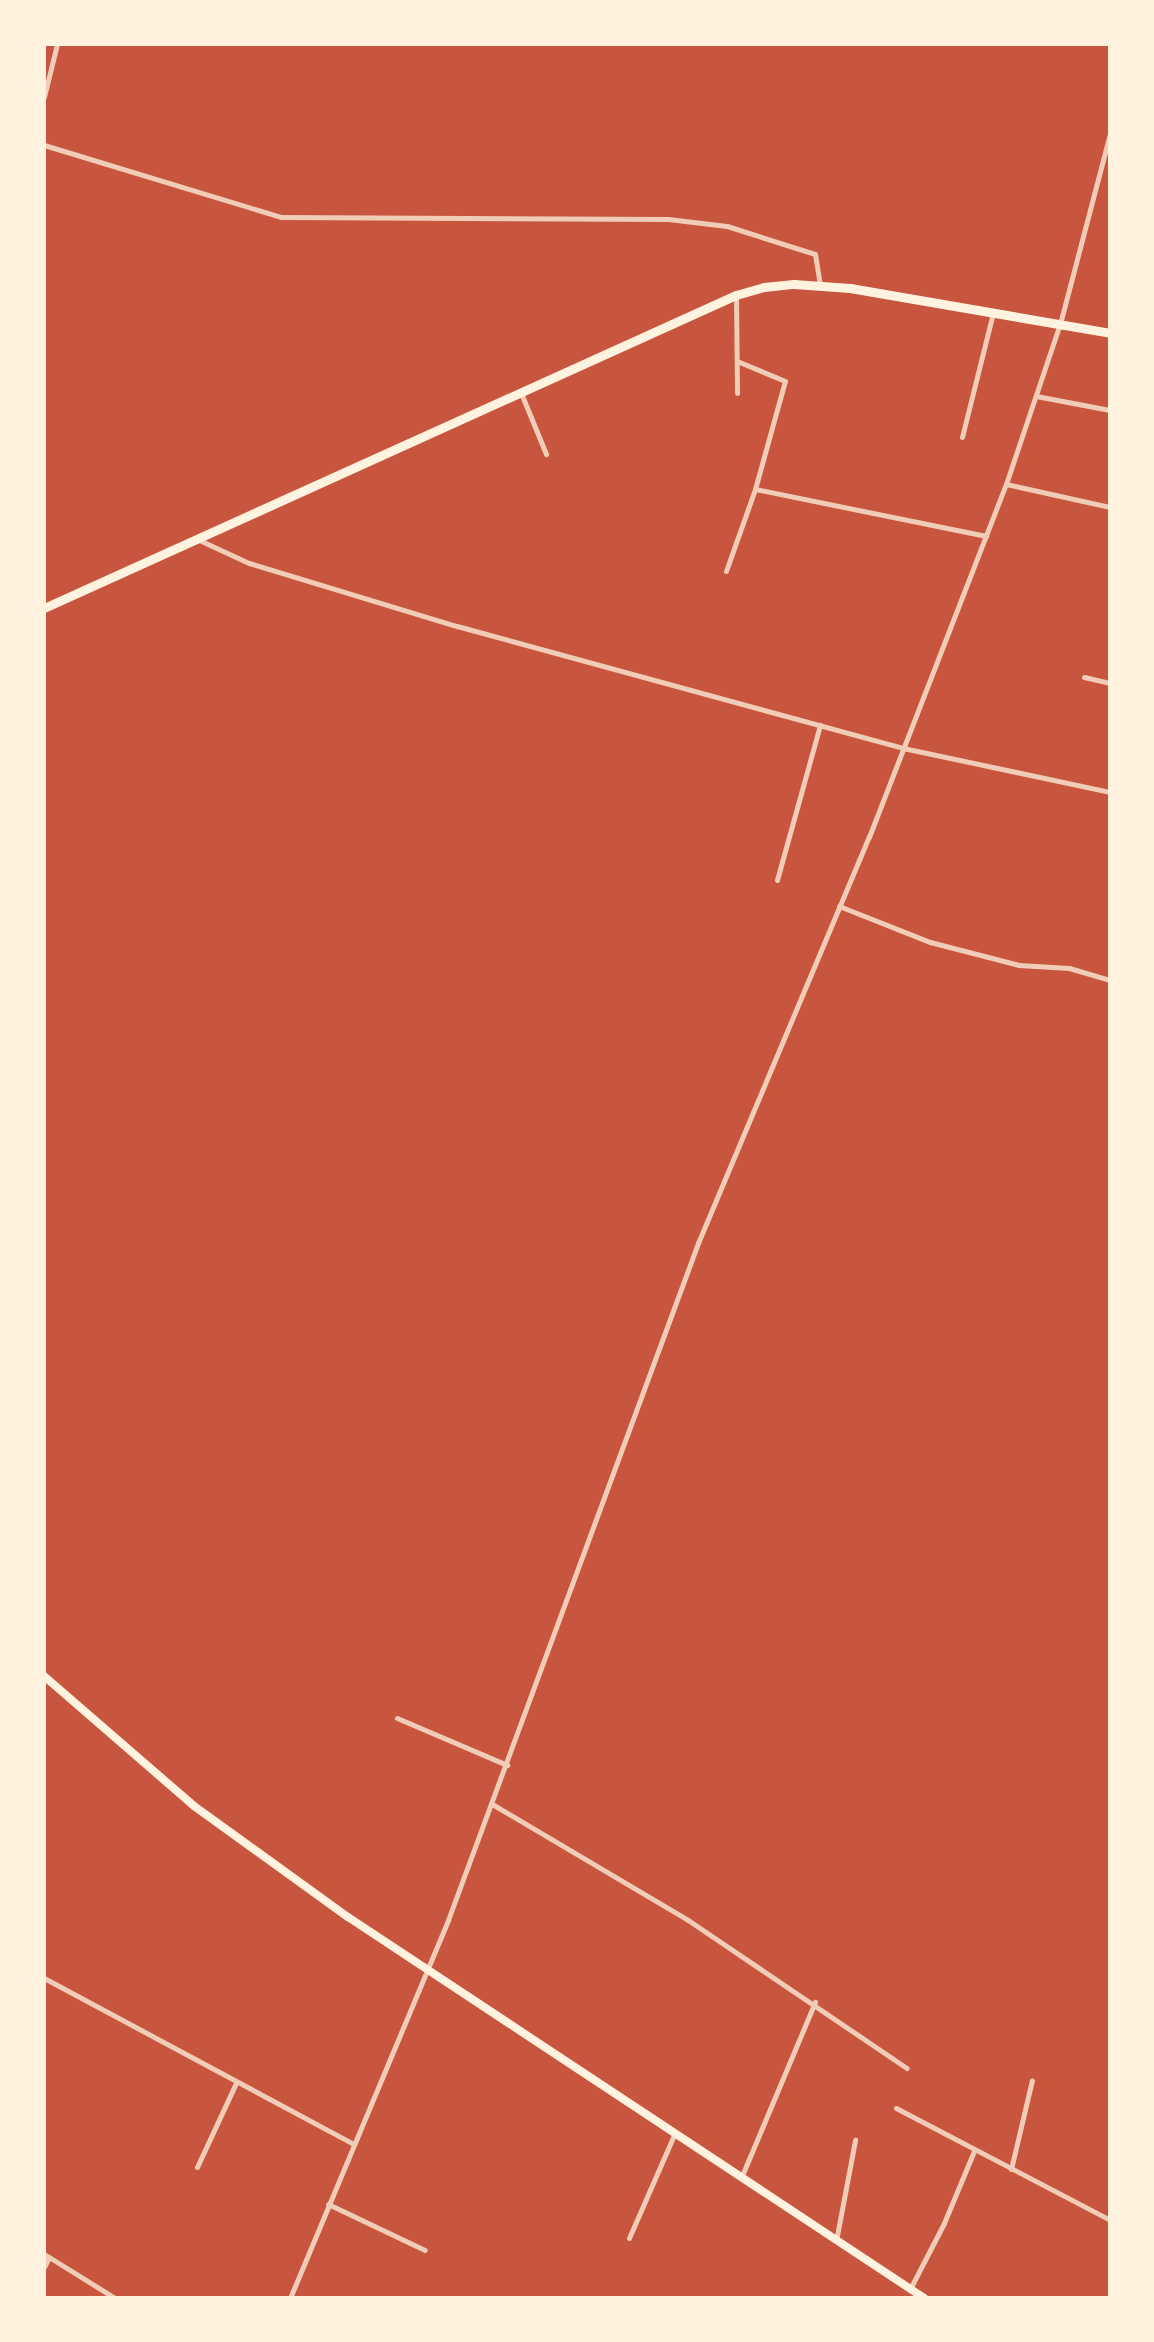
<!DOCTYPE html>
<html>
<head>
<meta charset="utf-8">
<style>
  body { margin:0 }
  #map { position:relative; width:1154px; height:2342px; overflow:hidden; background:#c8553d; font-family:"Titillium Web",sans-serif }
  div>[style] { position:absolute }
  .minor>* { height:5px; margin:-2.5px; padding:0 2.5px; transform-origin:2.5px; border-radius:2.5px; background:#f1ccb7 }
  .secondary>* { height:8px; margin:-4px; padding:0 4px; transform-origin:4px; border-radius:4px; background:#fff3e0 }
  .primary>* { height:9px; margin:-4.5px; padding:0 4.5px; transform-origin:4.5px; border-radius:4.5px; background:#fff3e0 }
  span { translate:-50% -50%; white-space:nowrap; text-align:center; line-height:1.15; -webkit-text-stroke:6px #fff3e0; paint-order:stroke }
  .frame { position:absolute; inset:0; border:46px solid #fff3e0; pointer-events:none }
</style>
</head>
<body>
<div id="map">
  <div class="minor">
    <div style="left:44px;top:97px;width:55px;rotate:-76.2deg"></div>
    <div style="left:44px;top:145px;width:248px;rotate:16.9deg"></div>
    <div style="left:281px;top:217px;width:387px;rotate:0.3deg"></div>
    <div style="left:668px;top:219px;width:59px;rotate:6.8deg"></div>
    <div style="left:727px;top:226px;width:92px;rotate:17.7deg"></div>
    <div style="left:815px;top:254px;width:31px;rotate:81deg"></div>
    <div style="left:736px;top:295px;width:98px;rotate:89.4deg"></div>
    <div style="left:521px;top:393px;width:66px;rotate:67.7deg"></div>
    <div style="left:1036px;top:396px;width:75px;rotate:10.7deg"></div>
    <div style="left:962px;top:437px;width:128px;rotate:-76deg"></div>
    <div style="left:1006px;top:484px;width:107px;rotate:12.5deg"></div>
    <div style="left:755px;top:489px;width:236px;rotate:11.5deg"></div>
    <div style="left:197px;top:539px;width:57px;rotate:24.8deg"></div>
    <div style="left:249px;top:563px;width:217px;rotate:16.9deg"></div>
    <div style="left:457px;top:626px;width:462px;rotate:15.3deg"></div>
    <div style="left:903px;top:748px;width:212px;rotate:12deg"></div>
    <div style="left:726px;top:571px;width:87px;rotate:-70.5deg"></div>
    <div style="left:755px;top:489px;width:112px;rotate:-74.5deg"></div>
    <div style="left:785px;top:381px;width:52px;rotate:-157.4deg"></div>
    <div style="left:1084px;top:677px;width:27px;rotate:13deg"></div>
    <div style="left:777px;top:880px;width:161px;rotate:-74.5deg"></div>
    <div style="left:839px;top:906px;width:98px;rotate:21.6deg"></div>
    <div style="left:930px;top:942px;width:92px;rotate:14.5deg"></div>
    <div style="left:1019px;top:965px;width:50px;rotate:3.4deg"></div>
    <div style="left:1069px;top:968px;width:43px;rotate:16.3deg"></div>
    <div style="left:397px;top:1718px;width:120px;rotate:23.1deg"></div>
    <div style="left:492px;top:1804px;width:228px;rotate:30.6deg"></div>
    <div style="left:688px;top:1920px;width:264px;rotate:34.1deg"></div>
    <div style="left:44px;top:1978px;width:351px;rotate:28.2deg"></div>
    <div style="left:896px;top:2108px;width:242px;rotate:27.6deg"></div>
    <div style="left:197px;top:2167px;width:93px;rotate:-65.1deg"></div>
    <div style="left:1011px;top:2169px;width:91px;rotate:-76.7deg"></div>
    <div style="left:741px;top:2178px;width:191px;rotate:-67.2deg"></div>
    <div style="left:328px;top:2204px;width:107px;rotate:25.4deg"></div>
    <div style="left:629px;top:2238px;width:112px;rotate:-66.4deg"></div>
    <div style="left:836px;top:2241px;width:103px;rotate:-79.3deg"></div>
    <div style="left:44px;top:2254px;width:84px;rotate:31.8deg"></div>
    <div style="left:44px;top:2267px;width:11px;rotate:-63deg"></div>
    <div style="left:910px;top:2289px;width:74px;rotate:-62.7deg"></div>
    <div style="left:944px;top:2223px;width:78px;rotate:-67.4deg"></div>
    <div style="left:290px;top:2298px;width:410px;rotate:-67.3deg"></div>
    <div style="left:448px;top:1920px;width:722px;rotate:-69.73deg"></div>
    <div style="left:698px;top:1243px;width:441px;rotate:-67.2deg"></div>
    <div style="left:869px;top:837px;width:379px;rotate:-68.8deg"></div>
    <div style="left:1006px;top:484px;width:169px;rotate:-71.4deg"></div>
    <div style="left:1060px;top:324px;width:197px;rotate:-75.3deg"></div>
  </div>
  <div class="secondary">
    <div style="left:44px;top:1676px;width:198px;rotate:40.9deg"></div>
    <div style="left:194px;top:1806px;width:190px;rotate:35.8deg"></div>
    <div style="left:348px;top:1917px;width:691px;rotate:33.48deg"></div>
  </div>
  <div class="primary">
    <div style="left:44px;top:608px;width:759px;rotate:-24.34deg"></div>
    <div style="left:736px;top:295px;width:29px;rotate:-16deg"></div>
    <div style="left:764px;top:287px;width:30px;rotate:-6deg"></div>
    <div style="left:794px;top:284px;width:56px;rotate:4.1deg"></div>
    <div style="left:850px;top:288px;width:264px;rotate:9.8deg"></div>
  </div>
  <div class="frame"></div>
</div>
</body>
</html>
